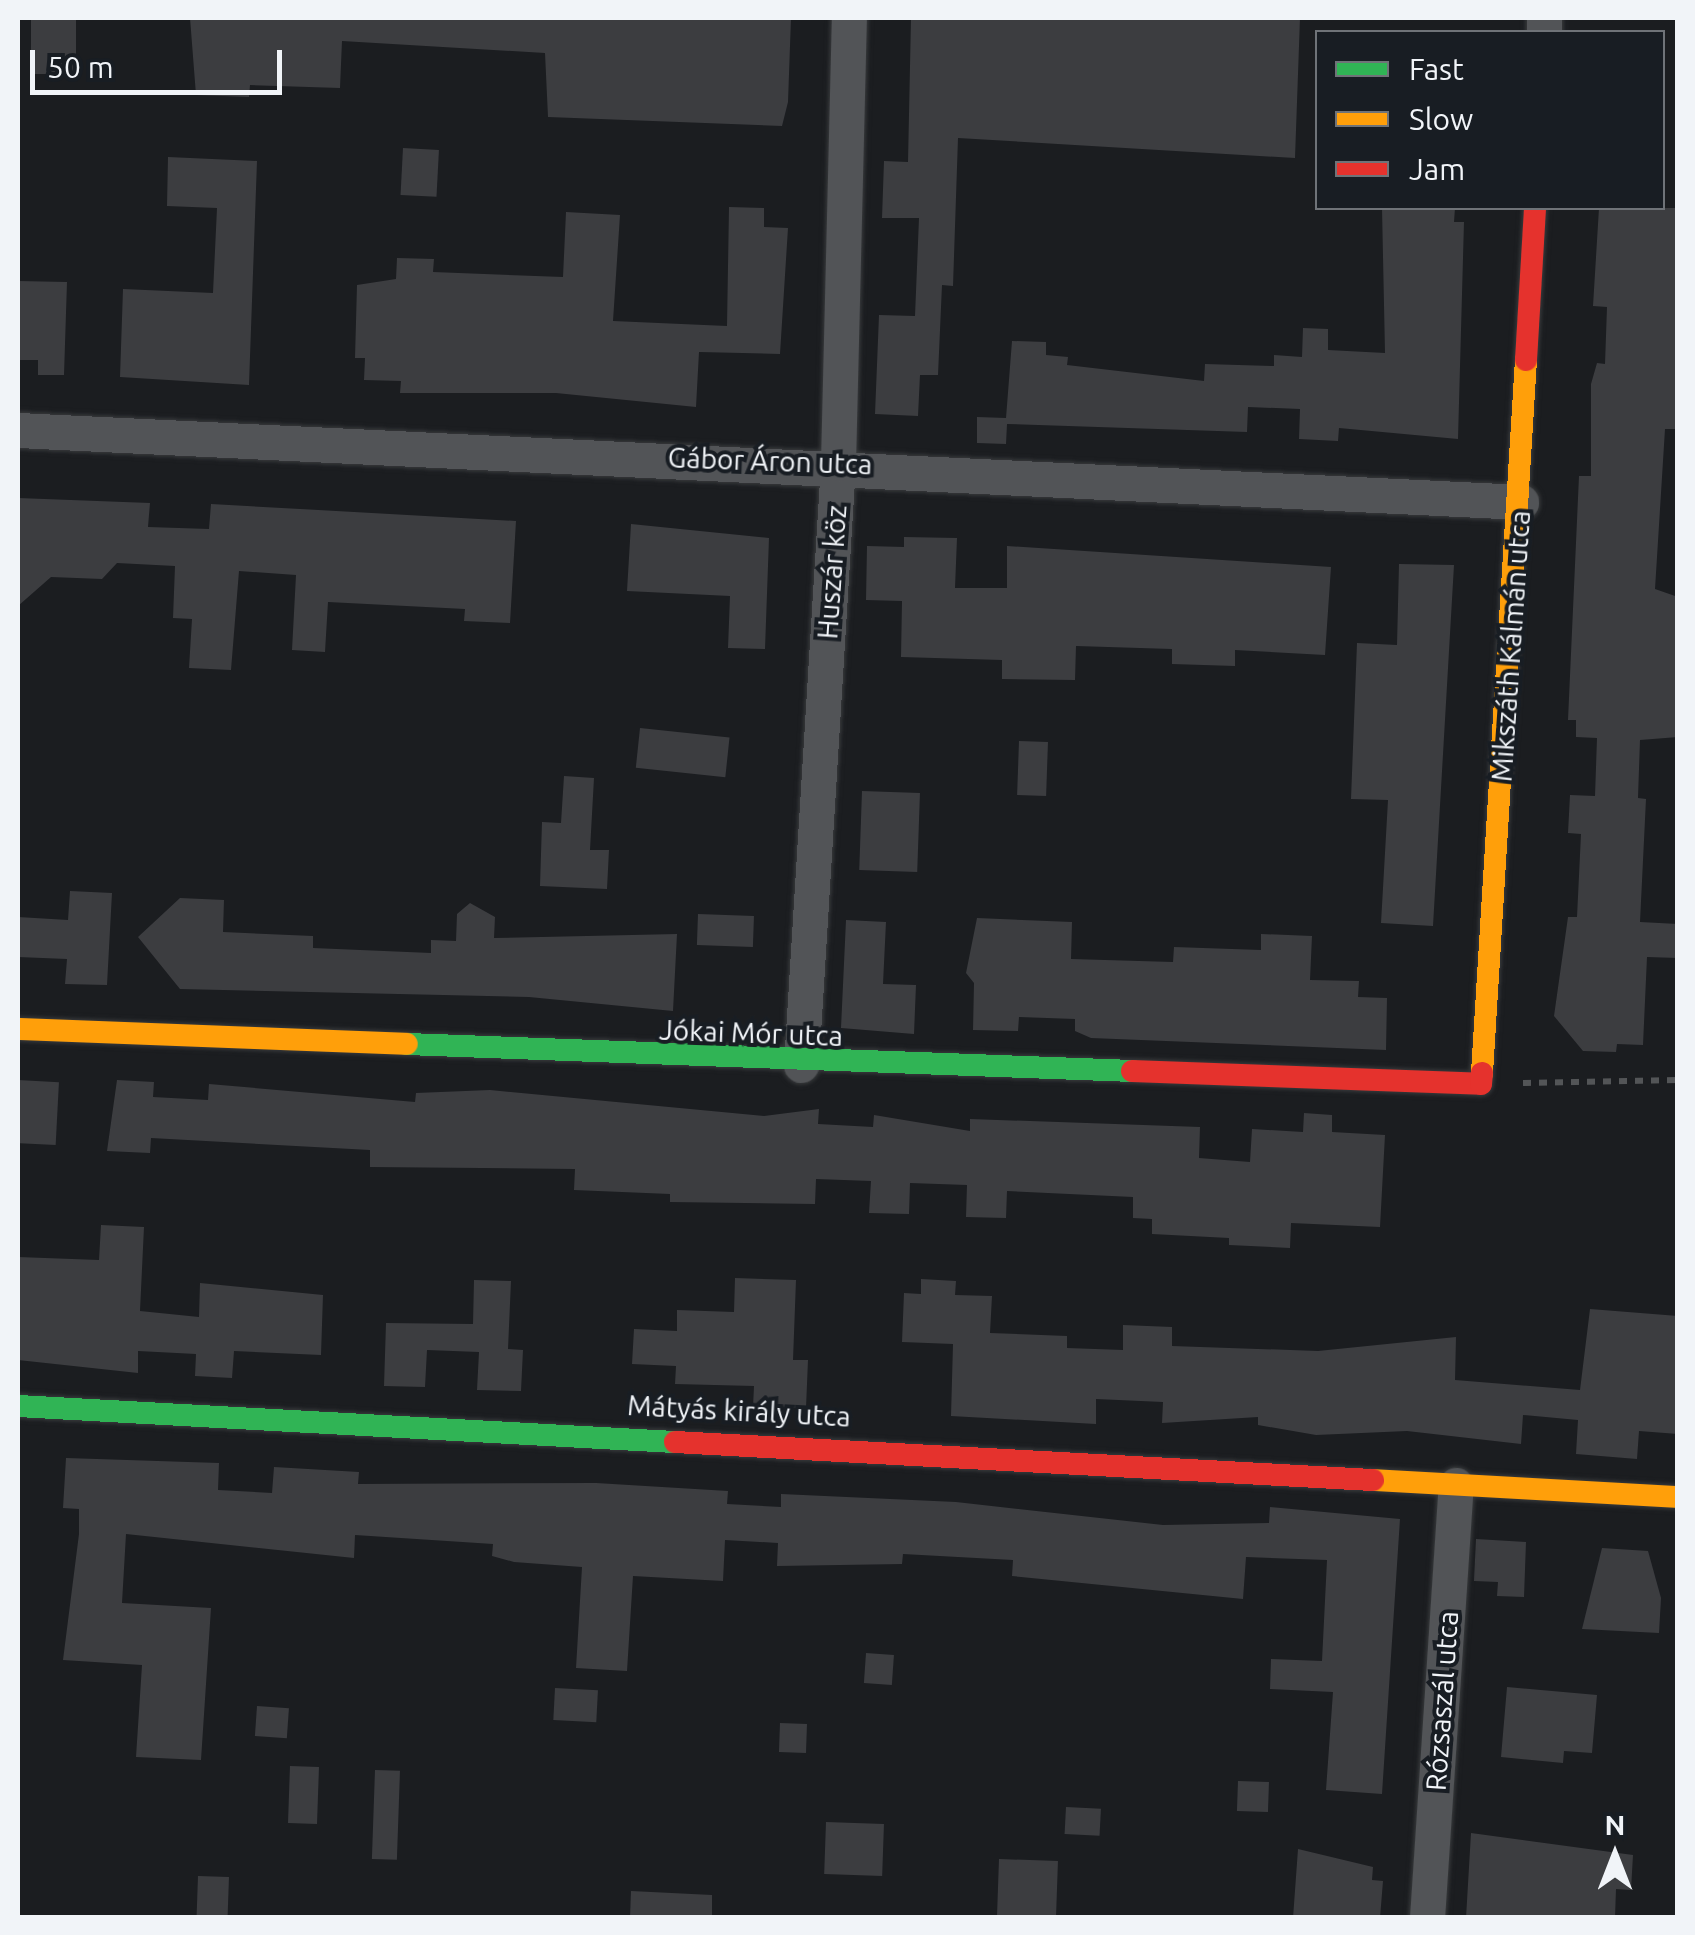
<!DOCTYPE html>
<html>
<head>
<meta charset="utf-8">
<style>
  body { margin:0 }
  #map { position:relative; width:1695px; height:1935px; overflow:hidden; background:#1b1d20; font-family:Ubuntu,sans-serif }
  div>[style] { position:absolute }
  .building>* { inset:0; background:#3c3d40; transform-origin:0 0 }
  .path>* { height:6px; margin-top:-3px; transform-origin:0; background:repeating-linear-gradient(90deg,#535557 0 8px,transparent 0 16px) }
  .roads { filter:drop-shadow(0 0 2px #383a3c) drop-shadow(0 0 2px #383a3c) }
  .street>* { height:35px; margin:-17.5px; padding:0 17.5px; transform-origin:17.5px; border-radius:17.5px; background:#525457 }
  .fast>* { height:22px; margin:-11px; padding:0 11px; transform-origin:11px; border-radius:11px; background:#30b455 }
  .slow>* { height:22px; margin:-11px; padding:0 11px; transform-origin:11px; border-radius:11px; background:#ff9f0a }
  .jam>* { height:22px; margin:-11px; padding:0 11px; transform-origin:11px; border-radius:11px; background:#e5322d }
  span { translate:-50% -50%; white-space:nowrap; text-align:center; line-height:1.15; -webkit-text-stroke:8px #181d23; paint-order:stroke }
  .street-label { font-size:28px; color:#f1f4f8 }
  .frame { position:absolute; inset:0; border:20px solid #f1f4f8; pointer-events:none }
  .legend { position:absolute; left:1315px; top:30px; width:350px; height:180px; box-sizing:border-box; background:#181d23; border:2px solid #6f7378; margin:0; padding:12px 18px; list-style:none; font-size:30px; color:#f1f4f8 }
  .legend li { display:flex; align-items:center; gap:20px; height:50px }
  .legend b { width:50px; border:2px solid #6f7378 }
  .north { position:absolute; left:1565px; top:1805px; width:100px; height:100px; -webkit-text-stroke:8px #181d23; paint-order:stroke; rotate:0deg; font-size:28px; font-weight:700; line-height:40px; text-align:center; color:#f1f4f8 }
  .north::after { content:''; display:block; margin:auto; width:35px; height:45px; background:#f1f4f8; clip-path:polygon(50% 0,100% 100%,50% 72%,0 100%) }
  .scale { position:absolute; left:30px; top:50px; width:252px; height:45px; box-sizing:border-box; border:5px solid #f1f4f8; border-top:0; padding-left:12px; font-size:30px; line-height:35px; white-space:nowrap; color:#f1f4f8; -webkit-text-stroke:8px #181d23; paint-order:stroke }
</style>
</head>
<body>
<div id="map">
  <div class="building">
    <div style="left:31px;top:18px;width:45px;height:56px"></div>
    <div style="clip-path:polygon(190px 18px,791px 18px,788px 102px,782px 126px,548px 117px,545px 53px,342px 41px,340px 88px,250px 85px,249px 97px,196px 95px)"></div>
    <div style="clip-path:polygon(911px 18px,1300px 18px,1295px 158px,958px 138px,953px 286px,942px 285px,938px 375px,920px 375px,918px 416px,875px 414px,879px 315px,915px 316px,919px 218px,882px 218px,884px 161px,908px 162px)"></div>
    <div style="left:403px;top:148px;width:36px;height:47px;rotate:3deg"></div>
    <div style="clip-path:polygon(168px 157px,257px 161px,249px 385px,120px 377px,123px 289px,213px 293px,217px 208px,167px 206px)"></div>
    <div style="clip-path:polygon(729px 207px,764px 208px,764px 227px,788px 228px,780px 354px,699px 352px,696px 407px,556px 393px,400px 393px,401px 381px,364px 380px,365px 358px,355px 358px,357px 285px,396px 279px,397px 258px,434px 259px,433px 272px,563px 277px,566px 212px,620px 215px,613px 321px,727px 326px)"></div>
    <div style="clip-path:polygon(1382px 208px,1455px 208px,1454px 222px,1464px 222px,1458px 439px,1339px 428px,1338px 441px,1299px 439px,1300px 409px,1248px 407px,1247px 432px,1007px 424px,1006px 444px,977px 443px,977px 417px,1006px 418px,1012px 341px,1046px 342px,1046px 355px,1068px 357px,1067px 365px,1204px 381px,1205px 364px,1274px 366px,1274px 355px,1302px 357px,1303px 328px,1328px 329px,1328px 350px,1385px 353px)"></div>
    <div style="clip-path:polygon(1599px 208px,1678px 208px,1678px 429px,1665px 429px,1655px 589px,1678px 597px,1678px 737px,1640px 740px,1638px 798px,1646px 799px,1640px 922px,1678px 924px,1678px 958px,1647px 957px,1643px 1045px,1617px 1044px,1616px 1052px,1583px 1051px,1554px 1016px,1568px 917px,1577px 917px,1581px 834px,1568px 833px,1570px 795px,1595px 796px,1597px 738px,1576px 737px,1576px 720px,1568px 720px,1579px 476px,1591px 476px,1591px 384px,1597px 363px,1605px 364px,1607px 307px,1593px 306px)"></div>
    <div style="clip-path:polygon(18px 281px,67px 282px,64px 375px,38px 375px,38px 360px,18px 360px)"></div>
    <div style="clip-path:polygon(18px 498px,150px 503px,148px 527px,209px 529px,211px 504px,516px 521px,510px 623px,464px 621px,465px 609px,328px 602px,325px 652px,292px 650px,296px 575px,239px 571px,231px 670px,189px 668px,192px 619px,173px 618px,175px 566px,117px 563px,102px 579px,51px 577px,18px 606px)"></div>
    <div style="clip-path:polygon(631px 524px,769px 538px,765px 649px,728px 648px,730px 596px,627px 591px)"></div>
    <div style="clip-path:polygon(904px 537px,957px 538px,955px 588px,1007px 588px,1007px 546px,1331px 567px,1325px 655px,1235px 650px,1235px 666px,1172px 664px,1172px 649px,1076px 646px,1075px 680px,1002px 679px,1002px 660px,901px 657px,902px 601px,866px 600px,867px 546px,904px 547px)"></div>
    <div style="clip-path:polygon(1399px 564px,1454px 565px,1433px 926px,1381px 923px,1388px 800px,1351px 799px,1357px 643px,1397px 645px)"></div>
    <div style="left:640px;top:728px;width:90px;height:40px;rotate:6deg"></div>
    <div style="left:1019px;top:741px;width:29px;height:54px;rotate:2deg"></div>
    <div style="clip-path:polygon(564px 776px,594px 778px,590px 850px,609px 850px,607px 889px,540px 886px,542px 822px,561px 823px)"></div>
    <div style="left:862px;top:791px;width:58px;height:79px;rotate:2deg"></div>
    <div style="clip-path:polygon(70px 891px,112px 893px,107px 985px,65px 984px,67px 959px,18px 957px,18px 917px,68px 920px)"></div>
    <div style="clip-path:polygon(180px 898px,224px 900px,223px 932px,313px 936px,313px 948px,431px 953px,431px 940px,456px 941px,457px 914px,470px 903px,495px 917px,494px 938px,677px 934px,673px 1011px,529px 997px,180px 989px,138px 937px)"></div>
    <div style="left:698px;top:914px;width:56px;height:31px;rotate:2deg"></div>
    <div style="clip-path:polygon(977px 918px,1072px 922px,1071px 959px,1173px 962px,1174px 947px,1261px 950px,1261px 934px,1312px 936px,1310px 980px,1359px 981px,1358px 997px,1387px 998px,1386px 1050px,1091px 1038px,1075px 1031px,1075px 1019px,1019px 1017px,1018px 1031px,973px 1030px,974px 983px,966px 973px)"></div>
    <div style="clip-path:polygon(846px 920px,886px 922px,883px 984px,916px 985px,914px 1034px,841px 1028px)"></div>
    <div style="left:18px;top:1080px;width:41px;height:63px;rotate:3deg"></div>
    <div style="clip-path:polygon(117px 1080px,154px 1082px,153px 1097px,208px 1100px,209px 1084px,415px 1102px,416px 1093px,490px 1090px,764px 1116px,819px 1109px,818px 1124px,873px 1127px,874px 1115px,970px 1131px,970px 1119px,1200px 1127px,1199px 1158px,1250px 1162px,1252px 1129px,1303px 1132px,1304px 1113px,1332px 1115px,1332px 1132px,1385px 1135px,1380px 1227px,1291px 1223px,1290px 1248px,1229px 1245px,1229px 1238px,1152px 1234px,1152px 1219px,1133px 1218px,1133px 1197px,1007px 1191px,1006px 1218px,966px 1217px,967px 1185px,910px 1183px,909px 1214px,869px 1213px,871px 1181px,816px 1179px,815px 1204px,670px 1202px,670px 1194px,574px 1190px,575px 1169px,370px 1167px,370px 1150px,151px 1138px,150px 1153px,107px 1151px)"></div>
    <div style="clip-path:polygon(101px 1225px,144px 1227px,140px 1311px,199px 1317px,200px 1283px,323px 1295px,321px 1355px,234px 1351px,232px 1378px,195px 1376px,196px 1354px,138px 1351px,138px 1373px,18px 1360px,18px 1257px,99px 1260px)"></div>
    <div style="clip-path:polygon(735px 1278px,796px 1280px,793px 1360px,808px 1360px,806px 1408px,753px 1407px,754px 1386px,675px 1384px,676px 1366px,632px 1364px,634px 1329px,677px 1331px,677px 1310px,734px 1312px)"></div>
    <div style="clip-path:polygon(921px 1279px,956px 1281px,955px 1295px,992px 1296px,990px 1333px,1067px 1336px,1067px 1348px,1123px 1350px,1123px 1325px,1172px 1327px,1172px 1346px,1318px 1351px,1456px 1337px,1455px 1380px,1580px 1390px,1590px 1309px,1678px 1316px,1678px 1434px,1639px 1431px,1637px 1459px,1576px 1454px,1578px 1420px,1523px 1415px,1521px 1444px,1407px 1431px,1316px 1435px,1258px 1425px,1258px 1417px,1162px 1423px,1163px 1402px,1096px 1399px,1096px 1424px,951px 1416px,953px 1344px,902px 1342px,904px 1293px,921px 1294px)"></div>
    <div style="clip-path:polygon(474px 1280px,511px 1281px,508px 1349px,523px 1350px,521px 1391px,477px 1390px,479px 1352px,427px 1350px,425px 1387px,384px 1386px,386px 1323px,473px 1324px)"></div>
    <div style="clip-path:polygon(66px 1458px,219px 1463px,218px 1490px,272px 1493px,274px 1467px,359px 1472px,358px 1484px,596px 1483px,728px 1491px,727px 1504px,781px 1507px,781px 1494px,956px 1502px,1163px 1525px,1269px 1523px,1270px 1507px,1400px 1519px,1382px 1794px,1326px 1790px,1333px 1692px,1270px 1689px,1271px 1659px,1322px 1661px,1327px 1560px,1246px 1557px,1243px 1599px,1012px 1576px,1013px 1560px,903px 1554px,902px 1564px,777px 1566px,778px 1543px,725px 1540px,723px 1581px,633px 1576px,627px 1671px,576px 1668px,582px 1567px,514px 1562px,492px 1556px,493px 1544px,355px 1535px,354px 1558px,126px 1534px,122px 1603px,211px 1608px,201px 1760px,136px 1757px,142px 1665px,63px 1660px,79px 1534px,79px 1509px,63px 1508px)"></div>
    <div style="clip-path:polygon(1476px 1539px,1526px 1542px,1524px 1597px,1497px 1596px,1498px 1582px,1474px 1581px)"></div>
    <div style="clip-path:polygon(1602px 1548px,1648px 1551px,1661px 1598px,1659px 1633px,1582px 1629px)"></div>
    <div style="left:866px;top:1653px;width:28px;height:30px;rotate:4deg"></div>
    <div style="clip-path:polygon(1507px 1687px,1597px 1695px,1592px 1753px,1564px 1751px,1563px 1763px,1501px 1757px)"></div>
    <div style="left:555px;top:1688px;width:43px;height:32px;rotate:3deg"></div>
    <div style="left:257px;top:1706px;width:32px;height:30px;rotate:4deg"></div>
    <div style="left:780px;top:1723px;width:27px;height:29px;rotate:2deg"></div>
    <div style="left:290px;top:1766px;width:29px;height:57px;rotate:2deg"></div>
    <div style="left:375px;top:1770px;width:25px;height:89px;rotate:2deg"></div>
    <div style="left:1238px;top:1781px;width:31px;height:30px;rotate:2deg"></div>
    <div style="left:1066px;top:1807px;width:35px;height:27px;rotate:3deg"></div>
    <div style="left:826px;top:1822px;width:58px;height:52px;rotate:2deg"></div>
    <div style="clip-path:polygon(1471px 1833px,1633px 1855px,1631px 1890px,1616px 1889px,1615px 1918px,1466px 1918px)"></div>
    <div style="clip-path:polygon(1298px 1849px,1373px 1867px,1372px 1880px,1383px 1881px,1380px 1918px,1293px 1918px)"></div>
    <div style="left:999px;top:1859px;width:59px;height:59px;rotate:2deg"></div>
    <div style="left:198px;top:1876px;width:31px;height:40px;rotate:2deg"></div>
    <div style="clip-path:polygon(631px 1891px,712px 1895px,712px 1918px,630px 1918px)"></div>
  </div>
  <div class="path">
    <div style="left:1523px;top:1083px;width:155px;rotate:-1.1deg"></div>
  </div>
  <div class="roads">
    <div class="street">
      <div style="left:1544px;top:32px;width:14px;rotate:-90deg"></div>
      <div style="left:18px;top:430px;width:1505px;rotate:2.74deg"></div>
      <div style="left:801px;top:1065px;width:603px;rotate:-86.48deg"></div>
      <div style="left:838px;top:463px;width:445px;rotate:-88.6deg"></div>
      <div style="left:1427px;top:1918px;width:434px;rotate:-86.2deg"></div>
    </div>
    <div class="fast">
      <div style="left:407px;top:1044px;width:726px;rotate:2.13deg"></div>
      <div style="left:18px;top:1406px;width:658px;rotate:3.14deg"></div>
    </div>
    <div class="slow">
      <div style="left:18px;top:1029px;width:389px;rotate:2.2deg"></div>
      <div style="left:1482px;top:1073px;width:714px;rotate:-86.47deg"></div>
      <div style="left:1373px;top:1480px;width:305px;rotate:3.2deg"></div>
    </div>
    <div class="jam">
      <div style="left:1526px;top:360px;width:152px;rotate:-86.6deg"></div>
      <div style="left:1132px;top:1071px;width:349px;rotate:2.1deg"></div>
      <div style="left:1481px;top:1084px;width:11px;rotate:-85deg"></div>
      <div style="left:675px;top:1442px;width:699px;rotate:3.12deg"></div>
    </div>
  </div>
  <div class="street-label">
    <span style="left:770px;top:461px;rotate:2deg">Gábor Áron utca</span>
    <span style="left:832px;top:572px;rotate:-86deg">Huszár köz</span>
    <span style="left:1511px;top:646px;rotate:-86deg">Mikszáth Kálmán utca</span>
    <span style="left:751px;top:1033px;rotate:2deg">Jókai Mór utca</span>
    <span style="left:739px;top:1411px;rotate:3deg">Mátyás király utca</span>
    <span style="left:1442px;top:1701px;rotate:-86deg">Rózsaszál utca</span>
  </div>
  <div class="frame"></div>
  <ul class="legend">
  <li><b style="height:12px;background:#30b455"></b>Fast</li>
  <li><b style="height:12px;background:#ff9f0a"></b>Slow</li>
  <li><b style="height:12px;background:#e5322d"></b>Jam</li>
  </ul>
  <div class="north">N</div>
  <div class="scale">50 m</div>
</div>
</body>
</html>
